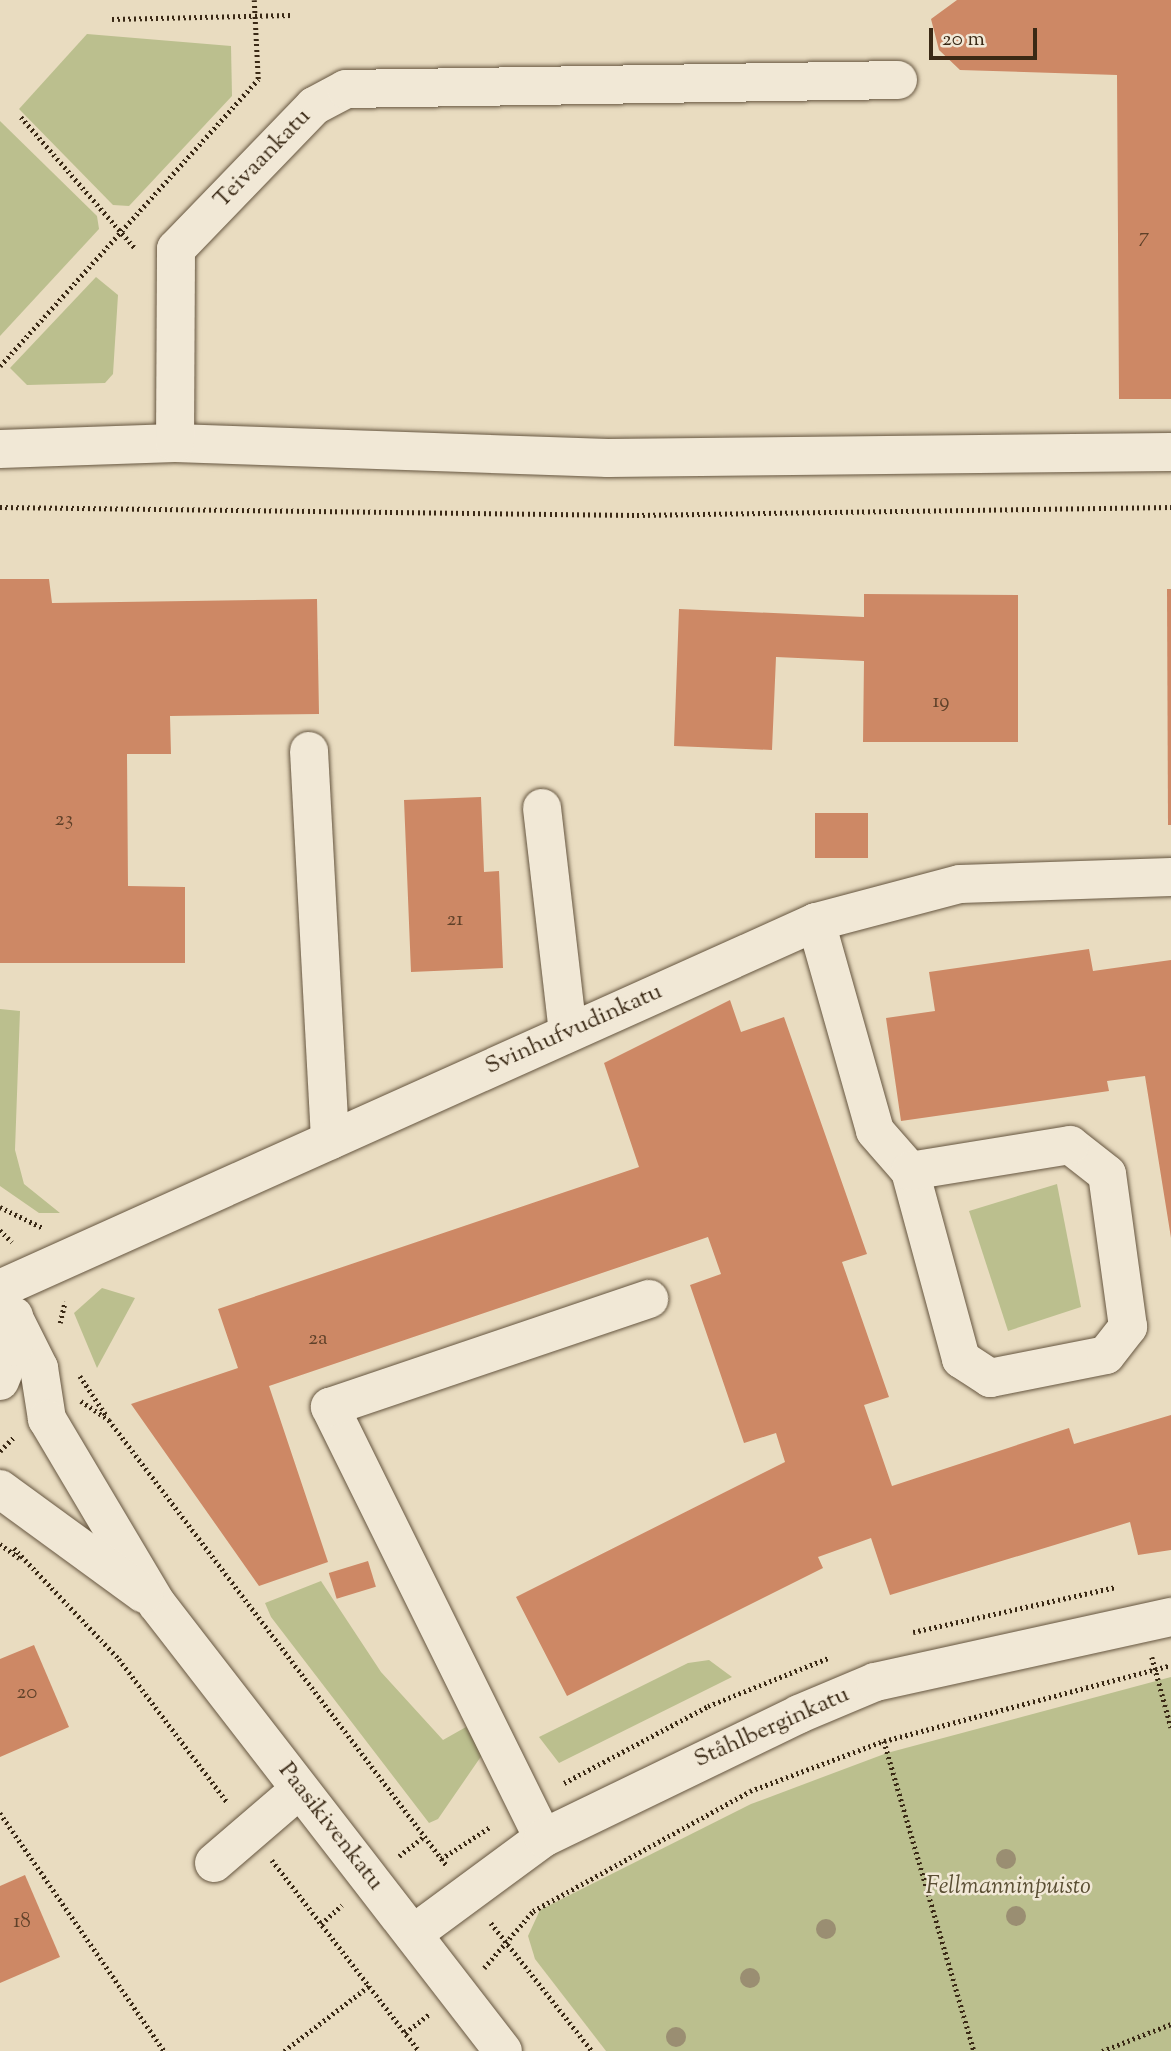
<!DOCTYPE html>
<html>
<head>
<meta charset="utf-8">
<style>
  body { margin:0 }
  #map { position:relative; width:1171px; height:2051px; overflow:hidden; background:#e9dcc0; font-family:"Sorts Mill Goudy",serif }
  div>[style] { position:absolute }
  .green>* { inset:0; background:#bbbf8e }
  .building>* { inset:0; background:#cd8865; transform-origin:0 0 }
  .path>* { height:4.5px; margin-top:-2.25px; transform-origin:0; background:repeating-linear-gradient(90deg,#3a2915 0 2px,transparent 0 5.5px) }
  .roads { filter:drop-shadow(0 0 2px #665640) drop-shadow(0 0 2px #665640) }
  .minor>* { height:38px; margin:-19px; padding:0 19px; transform-origin:19px; border-radius:19px; background:#f1e8d6 }
  .trees>* { width:20px; height:20px; margin:-10px; border-radius:50%; background:#9a8e72 }
  span { translate:-50% -50%; white-space:nowrap; text-align:center; line-height:1.15; -webkit-text-stroke:5px #f1e8d6; paint-order:stroke }
  .number-label { font-size:21px; color:#5f4129 }
  .number-label span { -webkit-text-stroke-width:0 }
  .street-label { font-size:24px; color:#3a2915 }
  .park-label { font-size:24px; color:#5a4e33; font-style:italic }
  .scale { position:absolute; left:929px; top:28px; width:108px; height:32px; box-sizing:border-box; border:4px solid #3a2915; border-top:0; padding-left:9px; font-size:21px; line-height:24px; white-space:nowrap; color:#3a2915; -webkit-text-stroke:5px #f1e8d6; paint-order:stroke }
</style>
</head>
<body>
<div id="map">
  <div class="green">
    <div style="clip-path:polygon(87px 34px,231px 46px,232px 96px,129px 206px,113px 205px,19px 109px)"></div>
    <div style="clip-path:polygon(0 121px,97px 216px,99px 229px,0 336px)"></div>
    <div style="clip-path:polygon(96px 277px,118px 295px,113px 374px,105px 383px,27px 385px,10px 368px)"></div>
    <div style="clip-path:polygon(0 1009px,20px 1011px,15px 1150px,24px 1184px,60px 1213px,39px 1213px,0 1186px)"></div>
    <div style="clip-path:polygon(1057px 1184px,1081px 1307px,1008px 1331px,969px 1211px)"></div>
    <div style="clip-path:polygon(102px 1288px,135px 1298px,97px 1368px,74px 1313px)"></div>
    <div style="clip-path:polygon(321px 1581px,381px 1672px,443px 1740px,466px 1727px,482px 1755px,438px 1819px,429px 1823px,271px 1617px,265px 1603px)"></div>
    <div style="clip-path:polygon(709px 1660px,732px 1677px,559px 1763px,539px 1737px,688px 1663px)"></div>
    <div style="clip-path:polygon(1171px 1677px,1171px 2051px,606px 2051px,535px 1959px,528px 1936px,540px 1910px,751px 1804px,887px 1753px)"></div>
  </div>
  <div class="building">
    <div style="clip-path:polygon(957px 0,1171px 0,1171px 399px,1119px 399px,1117px 75px,960px 70px,939px 50px,931px 19px)"></div>
    <div style="clip-path:polygon(0 579px,49px 579px,52px 603px,317px 599px,319px 714px,170px 716px,171px 754px,127px 754px,128px 886px,185px 887px,185px 963px,0 963px)"></div>
    <div style="clip-path:polygon(1167px 589px,1171px 589px,1171px 825px,1168px 825px)"></div>
    <div style="clip-path:polygon(864px 594px,1018px 595px,1018px 742px,863px 742px,864px 661px,776px 657px,772px 750px,674px 746px,679px 609px,864px 617px)"></div>
    <div style="clip-path:polygon(481px 797px,484px 872px,499px 871px,503px 968px,411px 972px,404px 800px)"></div>
    <div style="left:815px;top:813px;width:53px;height:45px"></div>
    <div style="clip-path:polygon(1089px 949px,1093px 971px,1171px 960px,1171px 1238px,1145px 1076px,1107px 1081px,1109px 1091px,901px 1121px,886px 1018px,935px 1011px,929px 972px)"></div>
    <div style="clip-path:polygon(730px 1000px,741px 1032px,784px 1017px,867px 1254px,842px 1262px,889px 1397px,864px 1405px,892px 1486px,1069px 1428px,1074px 1444px,1171px 1415px,1171px 1550px,1138px 1555px,1130px 1522px,890px 1595px,871px 1538px,818px 1557px,823px 1568px,567px 1696px,516px 1597px,785px 1462px,776px 1433px,744px 1443px,690px 1285px,721px 1274px,708px 1237px,269px 1386px,328px 1562px,259px 1586px,131px 1404px,238px 1368px,218px 1309px,639px 1167px,604px 1063px)"></div>
    <div style="left:368px;top:1561px;width:27px;height:41px;rotate:73deg"></div>
    <div style="clip-path:polygon(34px 1645px,69px 1727px,0 1757px,0 1659px)"></div>
    <div style="clip-path:polygon(25px 1875px,60px 1957px,0 1983px,0 1886px)"></div>
  </div>
  <div class="path">
    <div style="left:112px;top:19px;width:180px;rotate:-1.3deg"></div>
    <div style="left:21px;top:117px;width:174px;rotate:49deg"></div>
    <div style="left:0;top:366px;width:386px;rotate:-48deg"></div>
    <div style="left:258px;top:79px;width:79px;rotate:-92.9deg"></div>
    <div style="left:0;top:507px;width:637px;rotate:0.72deg"></div>
    <div style="left:637px;top:515px;width:534px;rotate:-0.86deg"></div>
    <div style="left:0;top:1207px;width:48px;rotate:26deg"></div>
    <div style="left:0;top:1230px;width:17px;rotate:45deg"></div>
    <div style="left:60px;top:1323px;width:22px;rotate:-77deg"></div>
    <div style="left:80px;top:1376px;width:47px;rotate:56.3deg"></div>
    <div style="left:81px;top:1401px;width:34px;rotate:34deg"></div>
    <div style="left:109px;top:1420px;width:560px;rotate:52.84deg"></div>
    <div style="left:0;top:1451px;width:20px;rotate:-45deg"></div>
    <div style="left:0;top:1544px;width:24px;rotate:36deg"></div>
    <div style="left:14px;top:1548px;width:153px;rotate:46.6deg"></div>
    <div style="left:119px;top:1659px;width:181px;rotate:52.9deg"></div>
    <div style="left:913px;top:1632px;width:208px;rotate:-12.5deg"></div>
    <div style="left:1152px;top:1657px;width:73px;rotate:74.8deg"></div>
    <div style="left:884px;top:1741px;width:323px;rotate:73.8deg"></div>
    <div style="left:564px;top:1783px;width:163px;rotate:-28.1deg"></div>
    <div style="left:708px;top:1706px;width:129px;rotate:-21.8deg"></div>
    <div style="left:0;top:1813px;width:289px;rotate:55.4deg"></div>
    <div style="left:399px;top:1856px;width:31px;rotate:-38deg"></div>
    <div style="left:441px;top:1859px;width:59px;rotate:-33.1deg"></div>
    <div style="left:272px;top:1860px;width:241px;rotate:52.4deg"></div>
    <div style="left:491px;top:1923px;width:163px;rotate:51.7deg"></div>
    <div style="left:321px;top:1924px;width:28px;rotate:-42deg"></div>
    <div style="left:484px;top:1968px;width:75px;rotate:-49.3deg"></div>
    <div style="left:533px;top:1911px;width:248px;rotate:-28.9deg"></div>
    <div style="left:750px;top:1791px;width:143px;rotate:-20.5deg"></div>
    <div style="left:884px;top:1741px;width:297px;rotate:-14.8deg"></div>
    <div style="left:405px;top:2033px;width:31px;rotate:-38deg"></div>
    <div style="left:284px;top:2051px;width:107px;rotate:-37.4deg"></div>
    <div style="left:1102px;top:2051px;width:74px;rotate:-21.4deg"></div>
  </div>
  <div class="roads">
    <div class="minor">
      <div style="left:175px;top:443px;width:433px;rotate:2deg"></div>
      <div style="left:608px;top:458px;width:563px;rotate:-0.61deg"></div>
      <div style="left:0;top:449px;width:175px;rotate:-2deg"></div>
      <div style="left:175px;top:443px;width:194px;rotate:-89.7deg"></div>
      <div style="left:176px;top:249px;width:199px;rotate:-46deg"></div>
      <div style="left:314px;top:106px;width:36px;rotate:-28deg"></div>
      <div style="left:346px;top:89px;width:552px;rotate:-0.93deg"></div>
      <div style="left:309px;top:751px;width:390px;rotate:86.9deg"></div>
      <div style="left:542px;top:808px;width:226px;rotate:83.4deg"></div>
      <div style="left:816px;top:922px;width:217px;rotate:74.2deg"></div>
      <div style="left:875px;top:1131px;width:53px;rotate:48.8deg"></div>
      <div style="left:910px;top:1171px;width:195px;rotate:74.8deg"></div>
      <div style="left:961px;top:1359px;width:35px;rotate:33deg"></div>
      <div style="left:990px;top:1378px;width:118px;rotate:-11.2deg"></div>
      <div style="left:1106px;top:1355px;width:36px;rotate:-52deg"></div>
      <div style="left:1128px;top:1327px;width:154px;rotate:-97.8deg"></div>
      <div style="left:1107px;top:1174px;width:47px;rotate:-141.9deg"></div>
      <div style="left:1070px;top:1145px;width:162px;rotate:170.8deg"></div>
      <div style="left:4px;top:1287px;width:890px;rotate:-24.2deg"></div>
      <div style="left:816px;top:922px;width:149px;rotate:-14.8deg"></div>
      <div style="left:960px;top:884px;width:211px;rotate:-1.9deg"></div>
      <div style="left:15px;top:1320px;width:54px;rotate:63.4deg"></div>
      <div style="left:39px;top:1368px;width:52px;rotate:81.1deg"></div>
      <div style="left:47px;top:1419px;width:215px;rotate:59.3deg"></div>
      <div style="left:157px;top:1604px;width:565px;rotate:52.26deg"></div>
      <div style="left:0;top:1381px;width:37px;rotate:-68deg"></div>
      <div style="left:14px;top:1347px;width:31px;rotate:-90deg"></div>
      <div style="left:0;top:1489px;width:178px;rotate:36.1deg"></div>
      <div style="left:543px;top:1838px;width:481px;rotate:-116.3deg"></div>
      <div style="left:330px;top:1407px;width:337px;rotate:-18.7deg"></div>
      <div style="left:214px;top:1863px;width:113px;rotate:-40.7deg"></div>
      <div style="left:413px;top:1934px;width:162px;rotate:-36.4deg"></div>
      <div style="left:543px;top:1838px;width:284px;rotate:-25.8deg"></div>
      <div style="left:799px;top:1714px;width:82px;rotate:-22.8deg"></div>
      <div style="left:875px;top:1682px;width:303px;rotate:-12.4deg"></div>
    </div>
  </div>
  <div class="trees">
    <div style="left:1006px;top:1859px"></div>
    <div style="left:1016px;top:1916px"></div>
    <div style="left:826px;top:1929px"></div>
    <div style="left:750px;top:1978px"></div>
    <div style="left:676px;top:2037px"></div>
  </div>
  <div class="number-label">
    <span style="left:1144px;top:237px">7</span>
    <span style="left:941px;top:702px">19</span>
    <span style="left:64px;top:820px">23</span>
    <span style="left:455px;top:920px">21</span>
    <span style="left:318px;top:1339px">2a</span>
    <span style="left:27px;top:1693px">20</span>
    <span style="left:22px;top:1922px">18</span>
  </div>
  <div class="street-label">
    <span style="left:263px;top:159px;rotate:-46deg">Teivaankatu</span>
    <span style="left:574px;top:1030px;rotate:-24deg">Svinhufvudinkatu</span>
    <span style="left:772px;top:1728px;rotate:-24deg">Ståhlberginkatu</span>
    <span style="left:330px;top:1827px;rotate:52deg">Paasikivenkatu</span>
  </div>
  <div class="park-label">
    <span style="left:1008px;top:1888px">Fellmanninpuisto</span>
  </div>
  <div class="scale">20 m</div>
</div>
</body>
</html>
